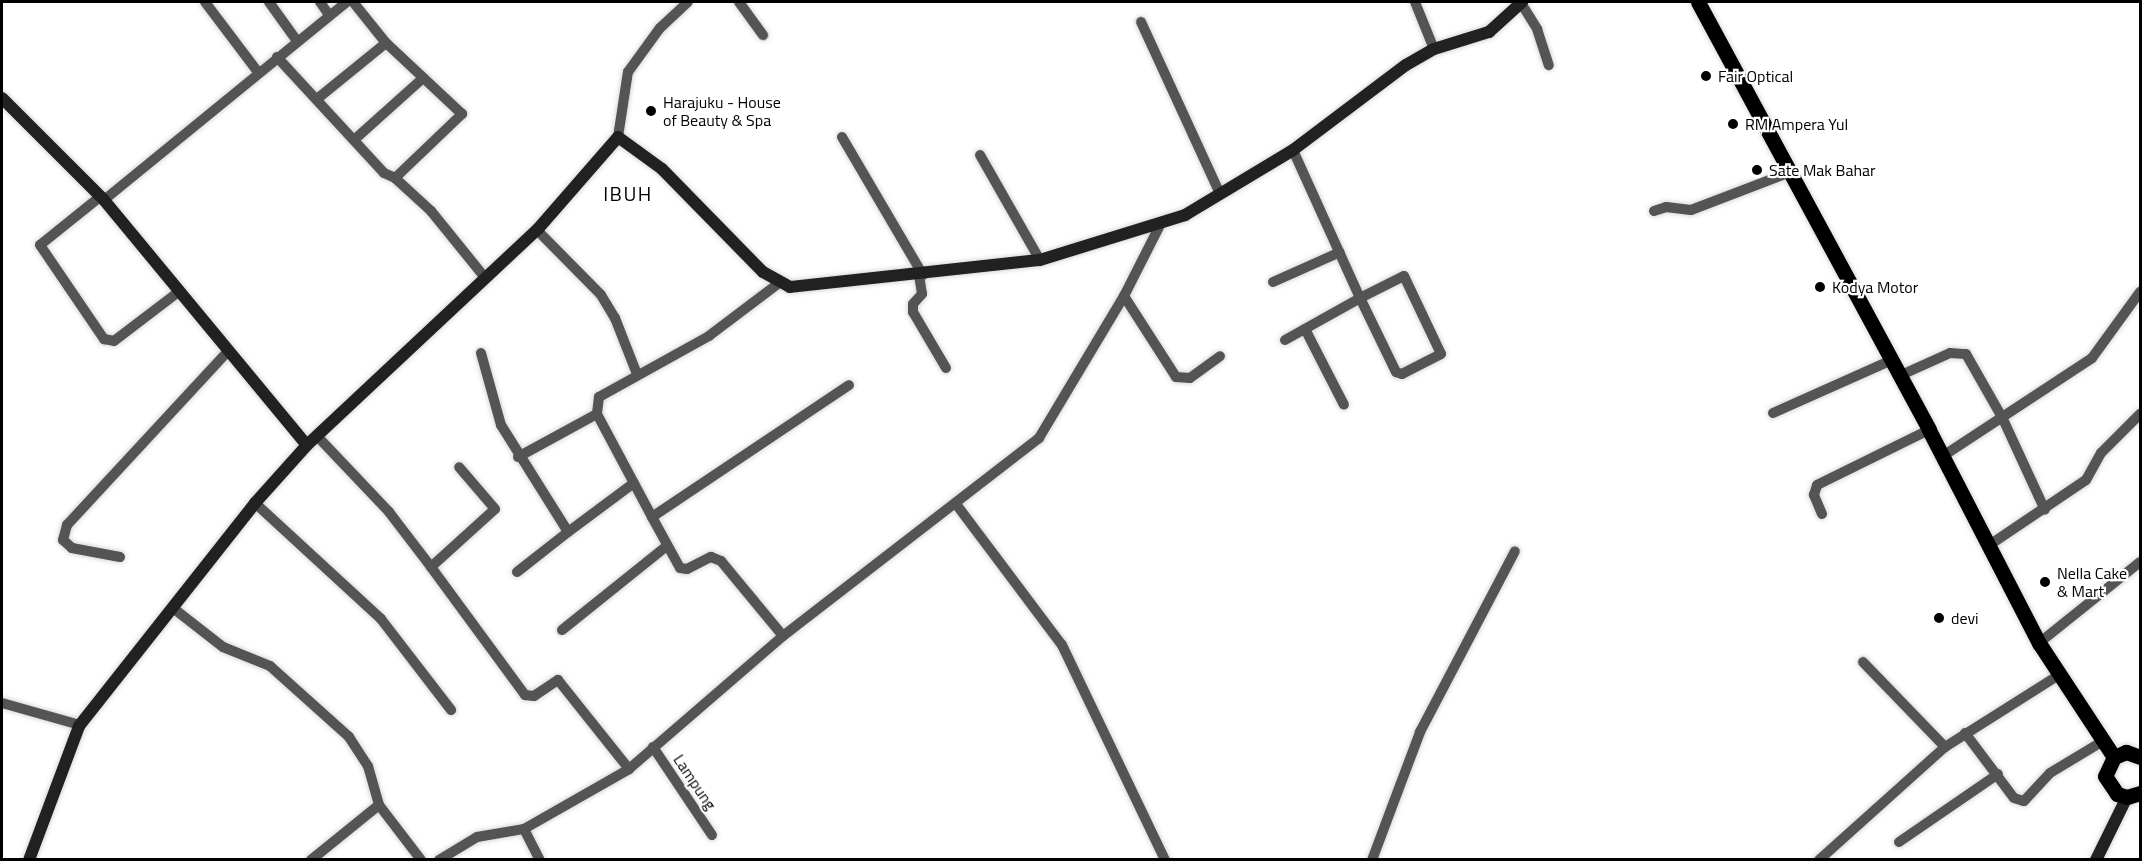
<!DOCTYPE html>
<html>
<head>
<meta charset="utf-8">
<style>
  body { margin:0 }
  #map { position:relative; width:2142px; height:861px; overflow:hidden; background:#fff; font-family:"Titillium Web",sans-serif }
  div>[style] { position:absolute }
  .roads { filter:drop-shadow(0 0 2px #dbdbdb) drop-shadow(0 0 2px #dbdbdb) }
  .street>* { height:10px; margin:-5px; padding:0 5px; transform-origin:5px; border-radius:5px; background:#545454 }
  .secondary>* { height:12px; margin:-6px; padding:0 6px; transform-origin:6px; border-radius:6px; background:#212121 }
  .primary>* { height:15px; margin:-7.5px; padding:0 7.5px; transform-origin:7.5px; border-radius:7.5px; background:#000 }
  .dots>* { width:16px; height:16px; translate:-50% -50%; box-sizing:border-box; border:3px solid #fff; border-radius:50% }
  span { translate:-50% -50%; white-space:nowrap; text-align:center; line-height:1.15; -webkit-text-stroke:4.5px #fff; paint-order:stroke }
  .poi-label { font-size:16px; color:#000 }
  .left { translate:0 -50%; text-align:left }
  .street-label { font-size:16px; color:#000 }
  .quarter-label { font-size:20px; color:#000; letter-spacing:1.5px }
  .frame { position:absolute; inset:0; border:3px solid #000; pointer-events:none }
</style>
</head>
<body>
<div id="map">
  <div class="roads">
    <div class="street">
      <div style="left:205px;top:2px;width:88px;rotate:52.9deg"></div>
      <div style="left:269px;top:2px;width:48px;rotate:54.3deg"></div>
      <div style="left:320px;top:2px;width:16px;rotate:55deg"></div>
      <div style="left:739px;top:2px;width:41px;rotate:54deg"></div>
      <div style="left:1415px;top:2px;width:51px;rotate:68deg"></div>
      <div style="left:1521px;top:3px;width:31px;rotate:58deg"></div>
      <div style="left:1537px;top:29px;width:38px;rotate:72deg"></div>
      <div style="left:1141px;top:22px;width:189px;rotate:65.3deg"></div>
      <div style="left:277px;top:57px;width:158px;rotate:47.3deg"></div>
      <div style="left:384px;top:173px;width:12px;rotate:24deg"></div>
      <div style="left:395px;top:178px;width:93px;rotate:-43.7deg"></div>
      <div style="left:462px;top:114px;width:104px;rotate:-136.9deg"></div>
      <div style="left:386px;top:43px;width:53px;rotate:-128.8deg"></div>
      <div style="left:317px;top:99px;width:89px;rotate:-39.1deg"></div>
      <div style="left:618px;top:137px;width:66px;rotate:-81.3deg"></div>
      <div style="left:628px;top:72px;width:54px;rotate:-54deg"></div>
      <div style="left:660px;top:28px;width:38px;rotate:-43deg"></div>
      <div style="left:842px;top:137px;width:160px;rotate:59.6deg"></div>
      <div style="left:354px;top:140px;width:93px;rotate:-41.9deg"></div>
      <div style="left:980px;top:155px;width:121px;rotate:60.3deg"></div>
      <div style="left:395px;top:178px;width:49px;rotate:42.5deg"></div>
      <div style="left:431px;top:211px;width:87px;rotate:51deg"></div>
      <div style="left:101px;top:196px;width:78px;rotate:141.2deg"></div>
      <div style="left:40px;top:245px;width:114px;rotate:55.8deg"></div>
      <div style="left:104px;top:339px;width:10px;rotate:11deg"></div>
      <div style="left:114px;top:341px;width:79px;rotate:-37.3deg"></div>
      <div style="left:104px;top:200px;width:313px;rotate:-39.2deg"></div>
      <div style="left:1654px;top:211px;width:13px;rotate:-18deg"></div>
      <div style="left:1666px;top:207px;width:25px;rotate:7deg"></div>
      <div style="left:1691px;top:210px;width:104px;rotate:-20.9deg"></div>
      <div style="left:537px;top:230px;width:91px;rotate:45.4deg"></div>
      <div style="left:601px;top:295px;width:27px;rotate:59deg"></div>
      <div style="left:615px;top:318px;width:60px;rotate:68.6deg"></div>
      <div style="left:919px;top:275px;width:19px;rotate:81deg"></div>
      <div style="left:922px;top:294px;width:13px;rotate:132deg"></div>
      <div style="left:913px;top:304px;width:8px;rotate:90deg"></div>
      <div style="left:913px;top:312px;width:65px;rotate:59.5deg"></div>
      <div style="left:1273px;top:282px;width:73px;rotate:-24.1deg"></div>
      <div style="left:779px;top:283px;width:88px;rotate:142.9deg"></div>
      <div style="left:709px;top:336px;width:126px;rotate:151deg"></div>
      <div style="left:599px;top:397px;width:17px;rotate:97deg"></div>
      <div style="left:597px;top:414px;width:117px;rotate:61.9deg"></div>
      <div style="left:652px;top:517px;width:237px;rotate:-33.8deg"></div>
      <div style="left:1124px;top:296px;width:96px;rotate:57.3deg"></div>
      <div style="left:1176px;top:377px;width:14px;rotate:4deg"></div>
      <div style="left:1190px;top:378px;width:37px;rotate:-36deg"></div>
      <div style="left:1305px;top:329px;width:85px;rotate:62.8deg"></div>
      <div style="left:1285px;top:340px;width:86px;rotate:-29.2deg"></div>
      <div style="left:1360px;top:298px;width:49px;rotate:-26.6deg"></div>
      <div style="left:1404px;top:276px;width:86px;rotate:64.6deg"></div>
      <div style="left:1441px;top:354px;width:44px;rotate:152.9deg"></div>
      <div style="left:1402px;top:374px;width:6px;rotate:-162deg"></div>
      <div style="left:1396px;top:372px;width:82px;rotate:-115.9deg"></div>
      <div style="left:1360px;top:298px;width:162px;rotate:-114.4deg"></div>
      <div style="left:481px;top:353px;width:75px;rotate:74.5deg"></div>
      <div style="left:501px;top:425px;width:126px;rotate:57.9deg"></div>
      <div style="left:568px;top:532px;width:82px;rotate:-36.6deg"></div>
      <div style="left:1899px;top:376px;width:56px;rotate:-24.3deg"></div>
      <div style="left:1950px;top:353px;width:16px;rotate:4deg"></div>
      <div style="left:1966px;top:354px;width:73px;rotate:60.3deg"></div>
      <div style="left:2002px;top:417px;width:102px;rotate:65.2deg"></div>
      <div style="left:1773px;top:413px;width:128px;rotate:-24deg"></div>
      <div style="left:317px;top:436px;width:105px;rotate:46.5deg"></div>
      <div style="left:389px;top:512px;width:69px;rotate:52.6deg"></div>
      <div style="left:431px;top:567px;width:86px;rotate:-42.2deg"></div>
      <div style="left:495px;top:509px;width:55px;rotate:-130.6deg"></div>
      <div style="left:1943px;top:456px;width:178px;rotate:-33.3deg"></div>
      <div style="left:2092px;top:358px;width:82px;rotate:-54deg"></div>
      <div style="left:518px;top:457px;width:90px;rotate:-28.6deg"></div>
      <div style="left:255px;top:503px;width:171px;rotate:42.6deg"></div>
      <div style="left:381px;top:619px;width:115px;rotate:52.4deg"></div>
      <div style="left:956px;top:504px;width:176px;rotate:53.1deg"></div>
      <div style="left:1062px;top:645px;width:238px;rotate:64.4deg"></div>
      <div style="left:1822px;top:514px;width:21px;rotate:-113deg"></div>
      <div style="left:1814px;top:495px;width:10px;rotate:-73deg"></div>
      <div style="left:1817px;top:485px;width:125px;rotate:-26.2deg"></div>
      <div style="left:652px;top:517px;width:58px;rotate:61.2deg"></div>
      <div style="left:680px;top:568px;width:7px;rotate:8deg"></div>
      <div style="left:687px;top:569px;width:27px;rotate:-27deg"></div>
      <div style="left:711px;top:557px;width:11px;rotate:22deg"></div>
      <div style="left:721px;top:561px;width:97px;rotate:50.4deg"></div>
      <div style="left:1988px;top:546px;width:118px;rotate:-34deg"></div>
      <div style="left:2086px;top:480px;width:31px;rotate:-61deg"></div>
      <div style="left:2101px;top:453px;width:55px;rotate:-45deg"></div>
      <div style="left:120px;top:557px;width:49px;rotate:-169.4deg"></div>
      <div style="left:72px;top:548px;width:12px;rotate:-138deg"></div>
      <div style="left:63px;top:540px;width:16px;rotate:-75deg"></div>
      <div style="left:67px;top:525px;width:237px;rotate:-47.2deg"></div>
      <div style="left:431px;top:567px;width:159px;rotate:53.7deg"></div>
      <div style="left:525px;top:695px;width:9px;rotate:6deg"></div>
      <div style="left:534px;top:696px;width:29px;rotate:-34deg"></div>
      <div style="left:558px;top:680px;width:114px;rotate:51.4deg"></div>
      <div style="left:517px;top:572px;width:65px;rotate:-38.1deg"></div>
      <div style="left:173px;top:608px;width:63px;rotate:38deg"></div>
      <div style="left:223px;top:647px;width:51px;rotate:22deg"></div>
      <div style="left:270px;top:666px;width:106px;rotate:41.9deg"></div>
      <div style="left:349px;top:737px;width:35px;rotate:57deg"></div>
      <div style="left:368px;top:766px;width:41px;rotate:74.2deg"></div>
      <div style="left:379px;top:805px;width:69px;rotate:52.6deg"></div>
      <div style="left:562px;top:630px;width:134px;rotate:-38.7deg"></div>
      <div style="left:2039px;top:643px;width:129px;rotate:-38.7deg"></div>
      <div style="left:1863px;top:662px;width:118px;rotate:46deg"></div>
      <div style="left:2px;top:703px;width:81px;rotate:15.8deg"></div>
      <div style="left:1965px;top:733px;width:81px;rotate:53deg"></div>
      <div style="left:2014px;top:798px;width:10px;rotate:17deg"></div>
      <div style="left:2024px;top:801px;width:38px;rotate:-47deg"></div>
      <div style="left:2050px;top:773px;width:62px;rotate:-31.1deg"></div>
      <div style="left:653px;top:747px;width:106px;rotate:56.2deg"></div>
      <div style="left:524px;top:829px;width:35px;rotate:63deg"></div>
      <div style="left:1899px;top:842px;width:120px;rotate:-34.5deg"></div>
      <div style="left:311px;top:860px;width:87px;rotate:-39deg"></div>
      <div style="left:439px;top:860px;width:44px;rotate:-31.2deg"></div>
      <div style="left:477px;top:837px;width:48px;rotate:-9.7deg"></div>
      <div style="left:524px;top:829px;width:121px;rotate:-29.7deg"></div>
      <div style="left:629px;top:769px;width:203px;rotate:-40.8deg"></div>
      <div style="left:783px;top:636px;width:324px;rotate:-37.7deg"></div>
      <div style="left:1039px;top:438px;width:165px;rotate:-59.1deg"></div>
      <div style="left:1124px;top:296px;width:80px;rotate:-63.1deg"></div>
      <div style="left:1372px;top:860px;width:137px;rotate:-69.4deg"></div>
      <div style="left:1420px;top:732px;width:204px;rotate:-62.3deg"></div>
      <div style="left:1819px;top:860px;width:169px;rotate:-41.9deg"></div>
      <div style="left:1945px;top:747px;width:135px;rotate:-32.3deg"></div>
    </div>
    <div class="secondary">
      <div style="left:2px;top:98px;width:144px;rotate:45deg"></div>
      <div style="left:104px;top:200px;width:318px;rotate:50.4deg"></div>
      <div style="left:29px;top:860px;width:143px;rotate:-69.5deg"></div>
      <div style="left:79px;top:726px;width:284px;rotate:-51.7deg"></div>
      <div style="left:255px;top:503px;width:78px;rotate:-48.1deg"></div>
      <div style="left:307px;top:445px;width:315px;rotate:-43.1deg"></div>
      <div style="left:537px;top:230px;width:123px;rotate:-48.9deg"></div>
      <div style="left:618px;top:137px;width:54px;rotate:36deg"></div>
      <div style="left:662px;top:169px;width:144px;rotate:45.6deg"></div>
      <div style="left:763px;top:272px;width:31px;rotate:29deg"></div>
      <div style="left:790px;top:287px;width:251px;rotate:-6.2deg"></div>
      <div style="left:1040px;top:260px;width:152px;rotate:-17.2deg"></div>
      <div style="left:1185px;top:215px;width:126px;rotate:-31deg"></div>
      <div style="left:1293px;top:150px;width:141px;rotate:-37deg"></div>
      <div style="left:1406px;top:65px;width:32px;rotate:-30deg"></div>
      <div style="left:1434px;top:49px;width:58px;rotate:-17.2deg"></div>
      <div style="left:1489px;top:32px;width:45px;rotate:-42.3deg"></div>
      <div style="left:2096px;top:860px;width:70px;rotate:-63.8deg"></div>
    </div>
    <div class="primary">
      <div style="left:1698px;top:2px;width:486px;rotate:61.6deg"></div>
      <div style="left:1929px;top:430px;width:240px;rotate:62.7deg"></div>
      <div style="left:2039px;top:643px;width:136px;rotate:56.7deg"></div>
      <div style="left:2140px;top:757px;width:15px;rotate:-160deg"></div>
      <div style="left:2126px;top:752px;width:13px;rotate:157deg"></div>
      <div style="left:2114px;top:757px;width:21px;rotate:115deg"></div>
      <div style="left:2105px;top:776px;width:22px;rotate:56deg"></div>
      <div style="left:2117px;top:794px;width:10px;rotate:17deg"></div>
      <div style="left:2127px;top:797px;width:14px;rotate:-17deg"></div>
    </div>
  </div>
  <div class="dots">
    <div style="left:1706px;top:76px;background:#000"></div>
    <div style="left:651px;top:111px;background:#000"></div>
    <div style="left:1733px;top:124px;background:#000"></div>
    <div style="left:1757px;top:170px;background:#000"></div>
    <div style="left:1820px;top:287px;background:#000"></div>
    <div style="left:2045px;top:582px;background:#000"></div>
    <div style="left:1939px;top:618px;background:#000"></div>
  </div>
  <div class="poi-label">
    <span class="left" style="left:1718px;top:76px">Fair Optical</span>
    <span class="left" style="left:663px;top:111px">Harajuku - House<br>of Beauty &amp; Spa</span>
    <span class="left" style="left:1745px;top:124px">RM Ampera Yul</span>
    <span class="left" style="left:1769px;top:170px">Sate Mak Bahar</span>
    <span class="left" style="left:1832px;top:287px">Kodya Motor</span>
    <span class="left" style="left:2057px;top:582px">Nella Cake<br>&amp; Mart</span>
    <span class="left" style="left:1951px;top:618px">devi</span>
  </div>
  <div class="street-label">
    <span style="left:695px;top:782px;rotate:56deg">Lampung</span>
  </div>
  <div class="quarter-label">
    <span style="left:628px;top:193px">IBUH</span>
  </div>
  <div class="frame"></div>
</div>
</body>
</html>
